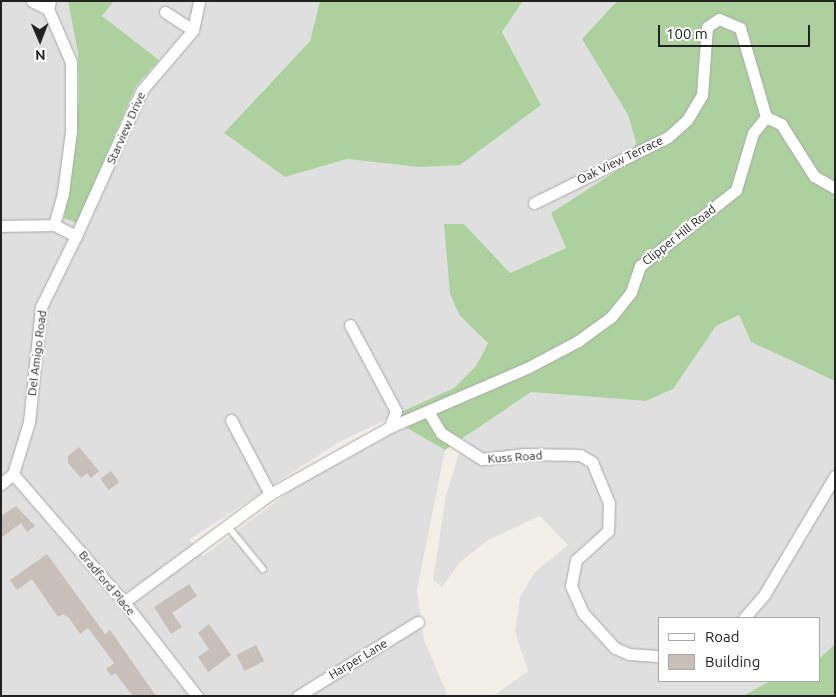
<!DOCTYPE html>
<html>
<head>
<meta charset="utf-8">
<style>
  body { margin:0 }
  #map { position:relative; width:836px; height:697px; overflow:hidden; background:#f2efe9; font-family:Ubuntu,sans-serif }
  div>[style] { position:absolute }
  .residential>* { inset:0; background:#e0dfdf }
  .forest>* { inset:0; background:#add19e }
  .building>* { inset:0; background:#c7bfb8; transform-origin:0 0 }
  .roads { filter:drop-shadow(0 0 1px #a9a9a9) drop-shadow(0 0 1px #a9a9a9) }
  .service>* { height:5.5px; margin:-2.75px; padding:0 2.75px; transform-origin:2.75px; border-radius:2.75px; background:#fff }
  .minor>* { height:11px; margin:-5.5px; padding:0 5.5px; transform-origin:5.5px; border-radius:5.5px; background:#fff }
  span { translate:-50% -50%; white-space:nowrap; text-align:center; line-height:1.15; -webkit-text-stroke:4px #fff; paint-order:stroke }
  .street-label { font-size:12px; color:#222 }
  .frame { position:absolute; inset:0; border:2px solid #222; pointer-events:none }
  .legend { position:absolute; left:658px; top:617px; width:162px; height:65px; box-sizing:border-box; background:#fff; border:1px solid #a7a7a7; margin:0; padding:6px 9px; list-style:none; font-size:15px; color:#222 }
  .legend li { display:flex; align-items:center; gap:10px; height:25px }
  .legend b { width:25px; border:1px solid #a7a7a7 }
  .north { position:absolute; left:15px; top:15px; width:50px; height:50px; -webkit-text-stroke:4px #fff; paint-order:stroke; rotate:179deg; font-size:14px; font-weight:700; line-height:20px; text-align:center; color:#222 }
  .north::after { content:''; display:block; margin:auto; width:18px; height:22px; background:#222; clip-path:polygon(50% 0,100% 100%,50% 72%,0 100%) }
  .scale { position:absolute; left:658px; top:25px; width:152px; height:22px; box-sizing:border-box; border:2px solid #222; border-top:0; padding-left:6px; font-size:15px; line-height:18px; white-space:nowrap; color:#222; -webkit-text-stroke:4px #fff; paint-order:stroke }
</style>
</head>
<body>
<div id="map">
  <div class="residential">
    <div style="clip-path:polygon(1px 1px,68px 1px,78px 53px,79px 99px,64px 217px,107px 146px,136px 86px,159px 60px,101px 16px,114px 1px,320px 1px,310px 41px,224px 133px,285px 177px,347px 159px,419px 167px,541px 105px,502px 32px,523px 1px,617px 1px,582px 39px,628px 115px,636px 142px,630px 162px,551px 213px,566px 248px,509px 273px,464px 224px,460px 316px,488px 342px,476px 366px,454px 388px,339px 442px,189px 540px,203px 556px,298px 485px,405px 427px,445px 450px,417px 589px,424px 640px,448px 696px,1px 696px)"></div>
    <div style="clip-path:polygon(739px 315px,751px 342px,835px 381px,835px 644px,820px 658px,820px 618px,660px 618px,660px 681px,770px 681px,743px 696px,493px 696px,528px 671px,515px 631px,520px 597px,535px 572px,568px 545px,540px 516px,488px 540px,459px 563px,442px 587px,433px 580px,446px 495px,464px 438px,510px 402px,531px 392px,646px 401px,673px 389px,716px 326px)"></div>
  </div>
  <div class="forest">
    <div style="clip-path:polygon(68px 1px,114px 1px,102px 16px,159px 60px,136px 86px,77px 223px,64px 218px,79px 99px,78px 53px)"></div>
    <div style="clip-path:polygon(320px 1px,523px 1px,502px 32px,541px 105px,460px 165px,419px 167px,347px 159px,285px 177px,224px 133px,310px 41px)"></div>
    <div style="clip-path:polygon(617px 1px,835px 1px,835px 381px,751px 342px,739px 315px,716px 326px,673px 389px,646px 401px,531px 392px,445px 450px,405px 427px,399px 413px,454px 388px,476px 366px,488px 343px,460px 316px,450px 294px,444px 224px,464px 224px,510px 273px,566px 248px,551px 213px,630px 162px,636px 142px,628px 115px,582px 39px)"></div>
    <div style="clip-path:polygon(835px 644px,835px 696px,743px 696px,770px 681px,820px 681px,820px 658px)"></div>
  </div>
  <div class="building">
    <div style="clip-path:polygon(79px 447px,99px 471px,91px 478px,87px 473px,81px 478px,68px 463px,68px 456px)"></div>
    <div style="left:111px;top:471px;width:14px;height:13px;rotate:54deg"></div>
    <div style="clip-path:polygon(16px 506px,35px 526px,27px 532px,21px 523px,1px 538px,1px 516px)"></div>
    <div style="clip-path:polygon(47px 554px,105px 634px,110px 630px,156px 696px,133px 696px,115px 673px,111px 676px,106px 669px,114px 663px,88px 628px,80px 634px,69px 618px,63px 614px,58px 617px,32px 579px,17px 590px,10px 580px)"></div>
    <div style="clip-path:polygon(189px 584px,197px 596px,172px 613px,182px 627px,171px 634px,154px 607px)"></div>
    <div style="clip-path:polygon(209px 624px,231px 655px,208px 672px,198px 657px,209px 649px,198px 633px)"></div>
    <div style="left:256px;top:645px;width:18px;height:22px;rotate:63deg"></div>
  </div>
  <div class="roads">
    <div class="service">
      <div style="left:227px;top:525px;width:57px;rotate:50.7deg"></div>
    </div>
    <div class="minor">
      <div style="left:32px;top:1px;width:18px;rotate:27deg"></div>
      <div style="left:165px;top:12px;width:33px;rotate:33deg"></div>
      <div style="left:534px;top:203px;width:149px;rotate:-26.2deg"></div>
      <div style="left:668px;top:137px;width:25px;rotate:-42deg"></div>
      <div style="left:687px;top:120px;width:29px;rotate:-59deg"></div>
      <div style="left:702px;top:95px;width:68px;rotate:-85.8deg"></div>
      <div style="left:707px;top:27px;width:14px;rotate:-34deg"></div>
      <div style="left:719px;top:19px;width:23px;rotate:23deg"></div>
      <div style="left:740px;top:28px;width:93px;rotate:73.7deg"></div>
      <div style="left:1px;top:226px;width:53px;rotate:-1.1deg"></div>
      <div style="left:76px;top:236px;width:160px;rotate:-65.7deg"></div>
      <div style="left:142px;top:90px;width:79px;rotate:-49.6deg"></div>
      <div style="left:193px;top:30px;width:30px;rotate:-78deg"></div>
      <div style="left:350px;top:325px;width:98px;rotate:61.9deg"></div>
      <div style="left:396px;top:411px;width:17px;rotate:111deg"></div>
      <div style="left:429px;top:413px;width:23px;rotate:59deg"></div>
      <div style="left:441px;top:433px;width:49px;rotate:32.4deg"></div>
      <div style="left:482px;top:459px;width:43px;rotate:-6.6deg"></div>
      <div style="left:525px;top:454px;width:55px;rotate:1deg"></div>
      <div style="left:580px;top:455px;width:14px;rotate:30deg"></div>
      <div style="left:592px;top:462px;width:44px;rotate:67.5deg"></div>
      <div style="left:609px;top:503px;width:28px;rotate:92deg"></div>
      <div style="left:608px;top:531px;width:43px;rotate:137.8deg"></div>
      <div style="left:576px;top:560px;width:26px;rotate:101deg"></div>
      <div style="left:571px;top:586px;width:30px;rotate:66deg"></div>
      <div style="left:583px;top:613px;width:47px;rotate:47.6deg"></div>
      <div style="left:615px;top:648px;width:15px;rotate:23deg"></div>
      <div style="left:629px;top:654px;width:31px;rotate:4deg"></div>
      <div style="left:231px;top:420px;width:84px;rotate:62.2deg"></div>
      <div style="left:13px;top:474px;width:169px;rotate:49.1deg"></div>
      <div style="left:124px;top:602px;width:119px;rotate:52.2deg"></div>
      <div style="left:1px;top:484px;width:16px;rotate:-40deg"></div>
      <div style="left:13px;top:474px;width:54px;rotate:-72.9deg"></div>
      <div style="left:29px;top:422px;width:116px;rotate:-84deg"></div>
      <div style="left:41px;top:307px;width:79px;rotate:-63.8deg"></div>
      <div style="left:76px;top:236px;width:25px;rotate:-153deg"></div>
      <div style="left:54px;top:225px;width:33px;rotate:-74deg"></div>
      <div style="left:63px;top:193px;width:63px;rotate:-82.6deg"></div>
      <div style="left:71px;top:131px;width:69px;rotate:-90deg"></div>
      <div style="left:71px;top:62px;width:58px;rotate:-113.5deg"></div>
      <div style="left:48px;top:9px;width:8px;rotate:-76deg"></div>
      <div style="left:124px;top:602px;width:182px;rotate:-36.5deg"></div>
      <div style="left:270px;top:494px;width:137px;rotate:-29.2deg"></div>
      <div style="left:390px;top:427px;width:149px;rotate:-23.3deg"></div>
      <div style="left:527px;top:368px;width:58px;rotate:-27.9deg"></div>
      <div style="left:578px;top:341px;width:41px;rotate:-36deg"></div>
      <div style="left:611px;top:317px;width:32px;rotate:-51deg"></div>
      <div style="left:631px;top:292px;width:28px;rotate:-71deg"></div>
      <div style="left:640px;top:266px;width:122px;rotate:-38.4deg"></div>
      <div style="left:736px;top:190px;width:59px;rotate:-73.4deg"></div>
      <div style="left:753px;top:133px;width:21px;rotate:-51deg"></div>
      <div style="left:766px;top:117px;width:17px;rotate:25deg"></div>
      <div style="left:781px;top:124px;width:62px;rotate:57.6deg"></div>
      <div style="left:814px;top:176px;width:24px;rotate:30deg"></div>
      <div style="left:744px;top:618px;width:30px;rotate:-49deg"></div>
      <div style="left:764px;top:595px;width:139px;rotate:-59.2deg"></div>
      <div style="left:298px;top:696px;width:141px;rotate:-31.7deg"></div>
    </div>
  </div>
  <div class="street-label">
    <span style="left:126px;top:128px;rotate:-66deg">Starview Drive</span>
    <span style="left:620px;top:160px;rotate:-26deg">Oak View Terrace</span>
    <span style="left:679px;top:235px;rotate:-38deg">Clipper Hill Road</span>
    <span style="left:37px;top:353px;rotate:-83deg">Del Amigo Road</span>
    <span style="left:515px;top:457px;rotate:-4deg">Kuss Road</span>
    <span style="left:107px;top:583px;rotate:50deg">Bradford Place</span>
    <span style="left:358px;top:659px;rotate:-31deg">Harper Lane</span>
  </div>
  <div class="frame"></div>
  <ul class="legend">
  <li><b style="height:6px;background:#fff"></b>Road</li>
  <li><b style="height:14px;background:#c7bfb8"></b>Building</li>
  </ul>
  <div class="north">N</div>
  <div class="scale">100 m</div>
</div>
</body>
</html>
